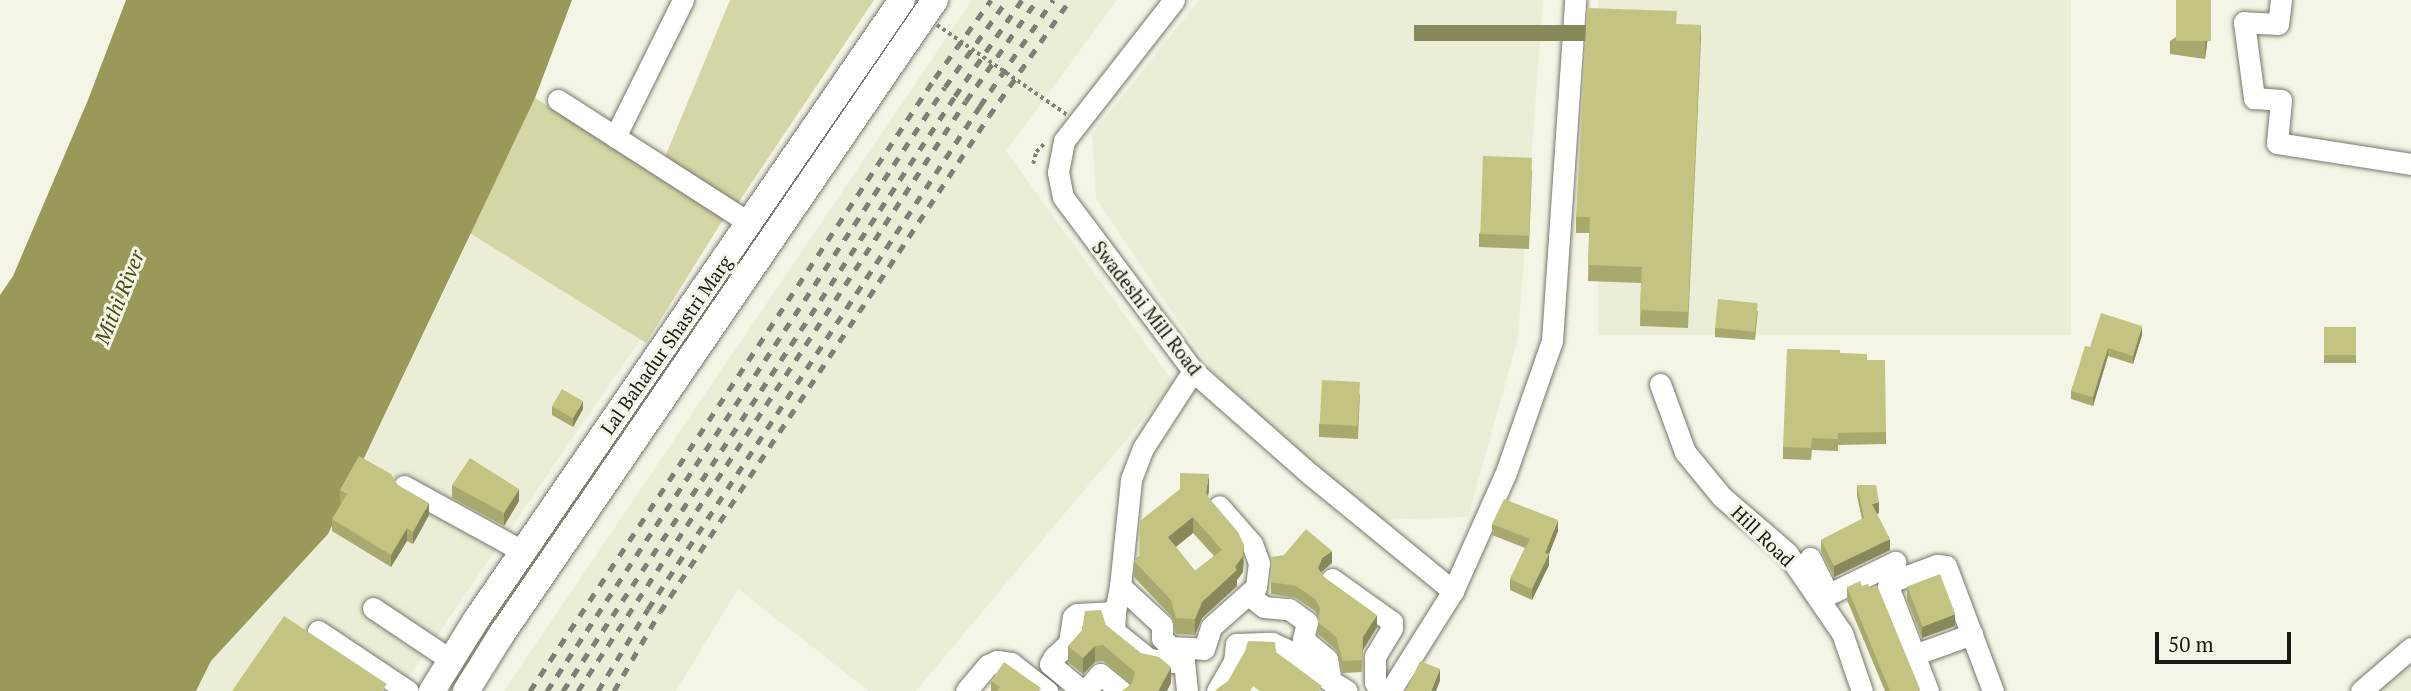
<!DOCTYPE html>
<html>
<head>
<meta charset="utf-8">
<style>
  body { margin:0 }
  #map { position:relative; width:2411px; height:691px; overflow:hidden; background:#f5f5e7; font-family:"PT Serif",serif }
  div>[style] { position:absolute }
  .built>* { inset:0; background:#ecedd7; transform-origin:0 0 }
  .green>* { inset:0; background:#d5d6a6; transform-origin:0 0 }
  .water>* { inset:0; background:#999a59 }
  .path>* { height:3.5px; margin-top:-1.75px; transform-origin:0; background:repeating-linear-gradient(90deg,#818178 0 3.5px,transparent 0 7px) }
  .roads { filter:drop-shadow(0 0 2px #77776b) drop-shadow(0 0 2px #77776b) }
  .minor>* { height:21px; margin:-10.5px; padding:0 10.5px; transform-origin:10.5px; border-radius:10.5px; background:#fff }
  .major>* { height:26px; margin:-13px; padding:0 13px; transform-origin:13px; border-radius:13px; background:#fff }
  .rail>* { height:5px; margin-top:-2.5px; transform-origin:0; background:repeating-linear-gradient(90deg,#7f7f76 0 9px,transparent 0 18px) }
  .path-bridge>* { height:3.5px; margin-top:-1.75px; transform-origin:0; background:repeating-linear-gradient(90deg,#818178 0 3.5px,transparent 0 7px) }
  .wall>* { inset:0; background:#a8a96f; transform-origin:0 0 }
  .shaded-wall>* { inset:0; background:#88895a; transform-origin:0 0 }
  .building>* { inset:0; background:#c3c481; transform-origin:0 0 }
  span { translate:-50% -50%; white-space:nowrap; text-align:center; line-height:1.15; -webkit-text-stroke:6px #f5f5e7; paint-order:stroke }
  .street-label { font-size:19px; color:#191914 }
  .water-label { font-size:21px; color:#4a4a17; font-style:italic }
  .scale { position:absolute; left:2155px; top:632px; width:136px; height:32px; box-sizing:border-box; border:4px solid #191914; border-top:0; padding-left:9px; font-size:21px; line-height:24px; white-space:nowrap; color:#191914; -webkit-text-stroke:5px #f5f5e7; paint-order:stroke }
</style>
</head>
<body>
<div id="map">
  <div class="built">
    <div style="clip-path:polygon(972px 0,1117px 0,1006px 151px,1174px 383px,916px 691px,869px 691px,738px 589px,676px 691px,504px 691px)"></div>
    <div style="clip-path:polygon(1199px 0,1543px 0,1518px 338px,1468px 517px,1382px 520px,1223px 387px,1096px 199px,1092px 134px)"></div>
    <div style="left:1598px;top:0;width:473px;height:335px"></div>
    <div style="clip-path:polygon(472px 233px,642px 337px,399px 691px,196px 691px,211px 661px,328px 534px)"></div>
    <div style="clip-path:polygon(2411px 653px,2411px 691px,2367px 691px)"></div>
  </div>
  <div class="green">
    <div style="clip-path:polygon(730px 0,874px 0,738px 203px,665px 157px)"></div>
    <div style="left:535px;top:98px;width:224px;height:149px;rotate:32deg"></div>
  </div>
  <div class="water">
    <div style="clip-path:polygon(126px 0,572px 0,535px 98px,328px 534px,211px 661px,196px 691px,0 691px,0 295px,13px 276px,88px 100px)"></div>
  </div>
  <div class="path">
    <div style="left:1033px;top:164px;width:12px;rotate:-76deg"></div>
    <div style="left:1036px;top:152px;width:11px;rotate:-45deg"></div>
  </div>
  <div class="roads">
    <div class="minor">
      <div style="left:1174px;top:0;width:179px;rotate:128deg"></div>
      <div style="left:1064px;top:141px;width:32px;rotate:101deg"></div>
      <div style="left:1058px;top:172px;width:25px;rotate:79deg"></div>
      <div style="left:1063px;top:197px;width:217px;rotate:53.2deg"></div>
      <div style="left:1193px;top:371px;width:156px;rotate:41.4deg"></div>
      <div style="left:1310px;top:474px;width:185px;rotate:39.3deg"></div>
      <div style="left:2281px;top:0;width:24px;rotate:97deg"></div>
      <div style="left:2278px;top:24px;width:34px;rotate:-177deg"></div>
      <div style="left:2244px;top:22px;width:77px;rotate:82.5deg"></div>
      <div style="left:2254px;top:98px;width:27px;rotate:4deg"></div>
      <div style="left:2281px;top:100px;width:43px;rotate:95.3deg"></div>
      <div style="left:2277px;top:143px;width:136px;rotate:8.9deg"></div>
      <div style="left:558px;top:100px;width:229px;rotate:32.7deg"></div>
      <div style="left:615px;top:137px;width:153px;rotate:-63.6deg"></div>
      <div style="left:1193px;top:371px;width:92px;rotate:123deg"></div>
      <div style="left:1143px;top:448px;width:34px;rotate:111deg"></div>
      <div style="left:1131px;top:480px;width:107px;rotate:95.9deg"></div>
      <div style="left:1120px;top:586px;width:57px;rotate:42.9deg"></div>
      <div style="left:1162px;top:625px;width:13px;rotate:90deg"></div>
      <div style="left:1162px;top:638px;width:12px;rotate:48deg"></div>
      <div style="left:1170px;top:647px;width:34px;rotate:3deg"></div>
      <div style="left:1204px;top:649px;width:23px;rotate:-72deg"></div>
      <div style="left:1211px;top:627px;width:60px;rotate:-41.6deg"></div>
      <div style="left:1256px;top:587px;width:24px;rotate:-83deg"></div>
      <div style="left:1259px;top:563px;width:20px;rotate:-110deg"></div>
      <div style="left:1252px;top:544px;width:50px;rotate:-131deg"></div>
      <div style="left:1660px;top:384px;width:72px;rotate:69.8deg"></div>
      <div style="left:1685px;top:452px;width:58px;rotate:50.6deg"></div>
      <div style="left:1722px;top:497px;width:86px;rotate:40.7deg"></div>
      <div style="left:1787px;top:553px;width:97px;rotate:55.5deg"></div>
      <div style="left:1842px;top:633px;width:61px;rotate:71deg"></div>
      <div style="left:404px;top:486px;width:137px;rotate:28.8deg"></div>
      <div style="left:1810px;top:558px;width:40px;rotate:63.4deg"></div>
      <div style="left:1332px;top:579px;width:74px;rotate:35.6deg"></div>
      <div style="left:1392px;top:622px;width:6px;rotate:90deg"></div>
      <div style="left:1392px;top:628px;width:33px;rotate:121deg"></div>
      <div style="left:1375px;top:656px;width:26px;rotate:90deg"></div>
      <div style="left:1375px;top:682px;width:10px;rotate:61deg"></div>
      <div style="left:1120px;top:586px;width:26px;rotate:101deg"></div>
      <div style="left:1115px;top:612px;width:38px;rotate:177deg"></div>
      <div style="left:1077px;top:614px;width:5px;rotate:143deg"></div>
      <div style="left:1073px;top:617px;width:26px;rotate:99deg"></div>
      <div style="left:1069px;top:643px;width:21px;rotate:137deg"></div>
      <div style="left:1054px;top:657px;width:8px;rotate:120deg"></div>
      <div style="left:1050px;top:664px;width:39px;rotate:40deg"></div>
      <div style="left:1080px;top:689px;width:7px"></div>
      <div style="left:1087px;top:689px;width:20px;rotate:-49deg"></div>
      <div style="left:1100px;top:674px;width:27px;rotate:39deg"></div>
      <div style="left:1249px;top:595px;width:19px;rotate:39deg"></div>
      <div style="left:1264px;top:607px;width:25px;rotate:5deg"></div>
      <div style="left:1289px;top:609px;width:22px;rotate:36deg"></div>
      <div style="left:1307px;top:622px;width:17px;rotate:103deg"></div>
      <div style="left:1303px;top:639px;width:31px;rotate:40deg"></div>
      <div style="left:1327px;top:659px;width:23px;rotate:80deg"></div>
      <div style="left:1819px;top:599px;width:85px;rotate:-26deg"></div>
      <div style="left:373px;top:608px;width:94px;rotate:33.7deg"></div>
      <div style="left:1115px;top:612px;width:19px;rotate:93deg"></div>
      <div style="left:1114px;top:631px;width:45px;rotate:38.7deg"></div>
      <div style="left:1149px;top:659px;width:35px;rotate:7deg"></div>
      <div style="left:318px;top:631px;width:108px;rotate:33.7deg"></div>
      <div style="left:1304px;top:644px;width:12px;rotate:125deg"></div>
      <div style="left:1297px;top:654px;width:7px;rotate:82deg"></div>
      <div style="left:1298px;top:661px;width:57px;rotate:31.5deg"></div>
      <div style="left:1183px;top:651px;width:40px;rotate:84.3deg"></div>
      <div style="left:1914px;top:655px;width:62px;rotate:-19.9deg"></div>
      <div style="left:966px;top:691px;width:34px;rotate:-50deg"></div>
      <div style="left:988px;top:665px;width:10px;rotate:-24deg"></div>
      <div style="left:997px;top:661px;width:14px;rotate:8deg"></div>
      <div style="left:1011px;top:663px;width:46px;rotate:37.9deg"></div>
      <div style="left:1217px;top:691px;width:34px;rotate:-60deg"></div>
      <div style="left:1234px;top:661px;width:17px;rotate:-83deg"></div>
      <div style="left:1236px;top:644px;width:36px;rotate:-2deg"></div>
      <div style="left:1272px;top:643px;width:27px;rotate:24deg"></div>
      <div style="left:1390px;top:691px;width:118px;rotate:-57.8deg"></div>
      <div style="left:1453px;top:591px;width:127px;rotate:-65.9deg"></div>
      <div style="left:1505px;top:475px;width:142px;rotate:-70.7deg"></div>
      <div style="left:1552px;top:341px;width:342px;rotate:-86.1deg"></div>
      <div style="left:1928px;top:691px;width:112px;rotate:-110.9deg"></div>
      <div style="left:1888px;top:586px;width:7px;rotate:-45deg"></div>
      <div style="left:1893px;top:581px;width:47px;rotate:-20deg"></div>
      <div style="left:1937px;top:565px;width:9px;rotate:6deg"></div>
      <div style="left:1946px;top:566px;width:134px;rotate:69.4deg"></div>
      <div style="left:2361px;top:691px;width:66px;rotate:-40.7deg"></div>
    </div>
    <div class="major">
      <div style="left:432px;top:691px;width:84px;rotate:-58.2deg"></div>
      <div style="left:476px;top:620px;width:752px;rotate:-55.51deg"></div>
      <div style="left:466px;top:691px;width:66px;rotate:-58deg"></div>
      <div style="left:501px;top:635px;width:769px;rotate:-55.65deg"></div>
    </div>
  </div>
  <div class="rail">
    <div style="left:530px;top:691px;width:735px;rotate:-56.55deg"></div>
    <div style="left:935px;top:78px;width:96px;rotate:-54.3deg"></div>
    <div style="left:547px;top:691px;width:723px;rotate:-56.62deg"></div>
    <div style="left:945px;top:87px;width:107px;rotate:-54.5deg"></div>
    <div style="left:563px;top:691px;width:713px;rotate:-56.62deg"></div>
    <div style="left:955px;top:96px;width:117px;rotate:-55.1deg"></div>
    <div style="left:578px;top:691px;width:706px;rotate:-56.67deg"></div>
    <div style="left:966px;top:101px;width:123px;rotate:-54.9deg"></div>
    <div style="left:598px;top:691px;width:96px;rotate:-58.6deg"></div>
    <div style="left:648px;top:609px;width:603px;rotate:-56.57deg"></div>
    <div style="left:980px;top:106px;width:129px;rotate:-55.4deg"></div>
    <div style="left:614px;top:691px;width:91px;rotate:-59.8deg"></div>
    <div style="left:660px;top:612px;width:595px;rotate:-56.44deg"></div>
    <div style="left:989px;top:116px;width:141px;rotate:-55.1deg"></div>
  </div>
  <div class="path-bridge">
    <div style="left:937px;top:25px;width:160px;rotate:34.6deg"></div>
  </div>
  <div class="wall">
    <div style="clip-path:polygon(2211px 13px,2205px 59px,2170px 54px,2170px 41px)"></div>
    <div style="clip-path:polygon(1677px 24px,1701px 41px,1688px 328px,1640px 326px,1641px 283px,1588px 281px,1589px 233px,1576px 233px,1576px 217px)"></div>
    <div style="clip-path:polygon(1532px 170px,1529px 249px,1479px 247px,1479px 234px)"></div>
    <div style="clip-path:polygon(1758px 311px,1755px 340px,1715px 337px,1715px 328px)"></div>
    <div style="left:2324px;top:327px;width:32px;height:36px"></div>
    <div style="clip-path:polygon(2142px 335px,2133px 364px,2108px 356px,2093px 406px,2071px 399px,2071px 391px,2090px 347px)"></div>
    <div style="clip-path:polygon(1840px 353px,1867px 360px,1886px 432px,1886px 444px,1838px 445px,1838px 451px,1812px 450px,1811px 460px,1783px 459px,1783px 447px)"></div>
    <div style="clip-path:polygon(1360px 394px,1358px 439px,1319px 437px,1319px 424px)"></div>
    <div style="clip-path:polygon(552px 406px,583px 409px,573px 427px,552px 415px)"></div>
    <div style="clip-path:polygon(398px 485px,429px 515px,413px 544px,407px 541px,391px 567px,332px 531px,332px 519px,342px 504px,340px 502px,340px 490px)"></div>
    <div style="clip-path:polygon(452px 485px,519px 501px,504px 526px,452px 498px)"></div>
    <div style="clip-path:polygon(1857px 485px,1879px 513px,1877px 514px,1890px 550px,1834px 577px,1821px 551px,1821px 540px,1862px 519px,1857px 496px)"></div>
    <div style="clip-path:polygon(evenodd,1209px 490px,1208px 497px,1244px 561px,1243px 572px,1237px 580px,1237px 586px,1202px 618px,1195px 635px,1176px 634px,1171px 616px,1134px 577px,1134px 561px,1209px 490px,1193px 533px,1214px 556px,1195px 571px,1176px 547px,1193px 533px)"></div>
    <div style="clip-path:polygon(1492px 524px,1558px 531px,1549px 554px,1549px 565px,1532px 600px,1510px 590px,1510px 579px,1525px 548px,1492px 535px)"></div>
    <div style="clip-path:polygon(1271px 557px,1332px 563px,1321px 573px,1324px 577px,1377px 627px,1363px 650px,1362px 672px,1343px 673px,1336px 650px,1318px 634px,1318px 617px,1315px 611px,1296px 598px,1271px 594px)"></div>
    <div style="clip-path:polygon(1907px 586px,1955px 626px,1922px 638px,1907px 599px)"></div>
    <div style="clip-path:polygon(1847px 587px,1920px 691px,1885px 691px,1847px 600px)"></div>
    <div style="clip-path:polygon(1106px 625px,1171px 683px,1130px 684px,1103px 661px,1095px 662px,1083px 674px,1068px 662px,1068px 646px)"></div>
    <div style="clip-path:polygon(991px 681px,1041px 691px,991px 691px)"></div>
  </div>
  <div class="shaded-wall">
    <div style="clip-path:polygon(2211px 0,2211px 13px,2205px 59px,2205px 46px)"></div>
    <div style="left:1701px;top:25px;width:16px;height:287px;rotate:90deg"></div>
    <div style="clip-path:polygon(2142px 326px,2142px 335px,2133px 364px,2133px 356px)"></div>
    <div style="clip-path:polygon(2108px 348px,2108px 356px,2093px 406px,2093px 397px)"></div>
    <div style="clip-path:polygon(583px 401px,583px 409px,573px 427px,573px 419px)"></div>
    <div style="clip-path:polygon(1209px 474px,1209px 490px,1206px 508px,1206px 492px)"></div>
    <div style="clip-path:polygon(519px 489px,519px 501px,504px 526px,504px 513px)"></div>
    <div style="clip-path:polygon(1879px 502px,1879px 513px,1872px 515px,1872px 504px)"></div>
    <div style="clip-path:polygon(429px 503px,429px 515px,413px 544px,413px 532px)"></div>
    <div style="clip-path:polygon(1193px 517px,1193px 533px,1168px 553px,1168px 537px)"></div>
    <div style="clip-path:polygon(1558px 520px,1558px 531px,1549px 554px,1549px 565px,1532px 600px,1532px 589px)"></div>
    <div style="clip-path:polygon(407px 528px,407px 541px,391px 567px,391px 555px)"></div>
    <div style="clip-path:polygon(1890px 539px,1890px 550px,1834px 577px,1834px 566px)"></div>
    <div style="clip-path:polygon(1244px 545px,1243px 572px,1237px 580px,1237px 586px,1202px 618px,1195px 635px,1195px 619px,1202px 602px,1235px 567px)"></div>
    <div style="clip-path:polygon(1332px 551px,1332px 563px,1322px 571px,1318px 580px,1318px 568px,1322px 558px)"></div>
    <div style="clip-path:polygon(1955px 614px,1955px 626px,1922px 638px,1922px 626px)"></div>
    <div style="clip-path:polygon(1377px 615px,1377px 627px,1363px 650px,1362px 672px,1363px 637px)"></div>
    <div style="clip-path:polygon(1095px 646px,1095px 662px,1083px 674px,1083px 658px)"></div>
    <div style="clip-path:polygon(1171px 667px,1171px 683px,1167px 691px,1158px 691px)"></div>
    <div style="clip-path:polygon(1440px 669px,1440px 681px,1436px 691px,1431px 691px)"></div>
  </div>
  <div class="building">
    <div style="left:2176px;top:0;width:35px;height:41px"></div>
    <div style="clip-path:polygon(1587px 8px,1677px 11px,1676px 24px,1701px 25px,1688px 312px,1640px 310px,1642px 267px,1588px 265px,1590px 217px,1576px 217px)"></div>
    <div style="left:1483px;top:156px;width:49px;height:78px;rotate:2deg"></div>
    <div style="left:1718px;top:299px;width:40px;height:29px;rotate:6deg"></div>
    <div style="clip-path:polygon(2101px 313px,2142px 326px,2133px 356px,2108px 348px,2093px 397px,2071px 391px,2085px 346px,2090px 347px)"></div>
    <div style="left:2324px;top:327px;width:32px;height:28px"></div>
    <div style="clip-path:polygon(1787px 349px,1840px 350px,1840px 353px,1867px 354px,1867px 360px,1885px 360px,1886px 432px,1838px 433px,1838px 439px,1812px 438px,1811px 448px,1783px 447px)"></div>
    <div style="left:1322px;top:380px;width:38px;height:44px;rotate:3deg"></div>
    <div style="left:562px;top:389px;width:24px;height:20px;rotate:30deg"></div>
    <div style="clip-path:polygon(359px 456px,391px 474px,398px 485px,429px 503px,413px 532px,407px 528px,391px 555px,332px 519px,347px 494px,340px 490px)"></div>
    <div style="clip-path:polygon(470px 458px,519px 489px,504px 513px,452px 485px)"></div>
    <div style="clip-path:polygon(evenodd,1180px 473px,1209px 474px,1206px 492px,1209px 498px,1238px 532px,1244px 545px,1243px 556px,1235px 567px,1237px 570px,1202px 602px,1195px 619px,1176px 618px,1171px 600px,1134px 561px,1139px 558px,1140px 521px,1180px 489px,1180px 473px,1193px 517px,1222px 550px,1195px 571px,1168px 537px,1193px 517px)"></div>
    <div style="clip-path:polygon(1857px 485px,1876px 485px,1879px 502px,1872px 504px,1890px 539px,1834px 566px,1821px 540px,1864px 518px)"></div>
    <div style="clip-path:polygon(1504px 499px,1558px 520px,1545px 553px,1549px 554px,1532px 589px,1510px 579px,1530px 539px,1492px 524px)"></div>
    <div style="clip-path:polygon(1306px 529px,1332px 551px,1322px 558px,1318px 568px,1324px 577px,1377px 615px,1363px 637px,1362px 660px,1343px 661px,1336px 637px,1318px 622px,1320px 608px,1315px 599px,1296px 586px,1271px 582px,1271px 557px,1284px 555px)"></div>
    <div style="left:1940px;top:574px;width:43px;height:35px;rotate:69deg"></div>
    <div style="clip-path:polygon(1860px 581px,1862px 586px,1868px 584px,1870px 588px,1877px 585px,1920px 689px,1917px 691px,1890px 691px,1847px 587px)"></div>
    <div style="clip-path:polygon(1101px 610px,1106px 625px,1141px 653px,1159px 657px,1171px 667px,1158px 691px,1122px 691px,1132px 683px,1135px 672px,1103px 645px,1095px 646px,1083px 658px,1068px 646px,1082px 630px,1085px 611px)"></div>
    <div style="clip-path:polygon(284px 616px,387px 684px,382px 691px,232px 691px)"></div>
    <div style="clip-path:polygon(1248px 641px,1275px 642px,1276px 652px,1322px 686px,1319px 691px,1260px 691px,1253px 686px,1250px 691px,1215px 691px,1218px 688px,1228px 681px,1245px 651px)"></div>
    <div style="clip-path:polygon(1420px 661px,1440px 669px,1431px 691px,1406px 691px)"></div>
    <div style="clip-path:polygon(1004px 662px,1041px 688px,1039px 691px,997px 691px,1000px 687px,991px 681px)"></div>
  </div>
  <div class="street-label">
    <span style="left:1147px;top:308px;rotate:52deg">Swadeshi Mill Road</span>
    <span style="left:666px;top:345px;rotate:-55deg">Lal Bahadur Shastri Marg</span>
    <span style="left:1763px;top:536px;rotate:44deg">Hill Road</span>
  </div>
  <div class="water-label">
    <span style="left:119px;top:297px;rotate:-68deg">Mithi River</span>
  </div>
  <div class="scale">50 m</div>
</div>
</body>
</html>
